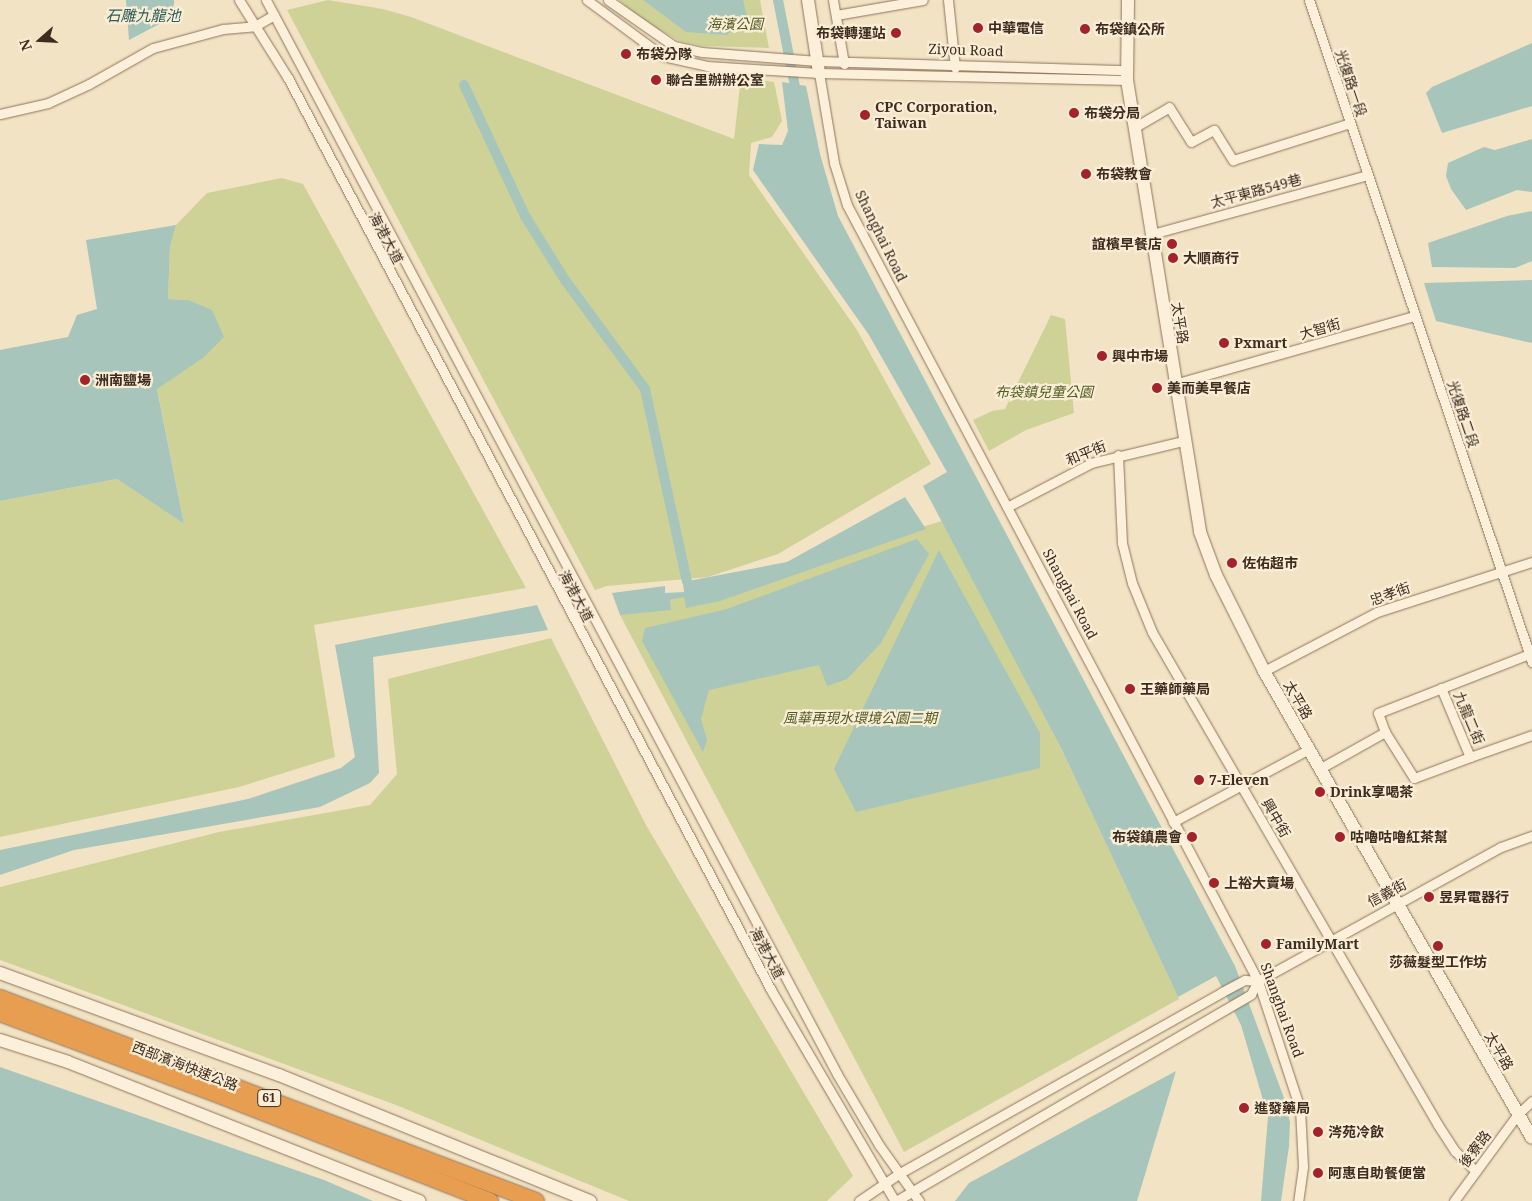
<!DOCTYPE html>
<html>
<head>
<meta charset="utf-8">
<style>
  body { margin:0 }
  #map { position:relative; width:1532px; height:1201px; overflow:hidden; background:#f2e3c5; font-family:"Noto Serif","Noto Sans TC",serif }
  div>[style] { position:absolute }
  .green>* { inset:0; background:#ced297 }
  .water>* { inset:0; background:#a7c5bb }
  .canal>* { height:10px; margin:-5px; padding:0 5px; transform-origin:5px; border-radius:5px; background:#a7c5bb }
  .roads { filter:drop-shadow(0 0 1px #8f7359) drop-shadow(0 0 1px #8f7359) }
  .street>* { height:9px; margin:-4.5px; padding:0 4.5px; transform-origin:4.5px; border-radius:4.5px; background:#fcf0da }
  .secondary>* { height:12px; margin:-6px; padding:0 6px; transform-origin:6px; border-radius:6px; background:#fcf0da }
  .highway>* { height:16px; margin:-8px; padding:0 8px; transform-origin:8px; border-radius:8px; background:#e89e50 }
  .dots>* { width:14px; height:14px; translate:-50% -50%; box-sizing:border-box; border:2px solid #f9edd6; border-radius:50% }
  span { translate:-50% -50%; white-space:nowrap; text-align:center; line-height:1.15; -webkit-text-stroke:4.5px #f9edd6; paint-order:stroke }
  .shield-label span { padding:1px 4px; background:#f9edd6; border:1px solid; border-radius:4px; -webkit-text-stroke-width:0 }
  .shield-label { font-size:12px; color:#3e2c1e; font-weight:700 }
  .park-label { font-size:14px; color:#515c23; font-style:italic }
  .poi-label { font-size:14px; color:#3e2c1e; font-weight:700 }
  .left { translate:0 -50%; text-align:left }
  .right { translate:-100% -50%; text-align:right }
  .street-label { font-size:14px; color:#3e2c1e }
  .water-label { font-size:15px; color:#2c5f59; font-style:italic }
  .north { position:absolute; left:15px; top:15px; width:50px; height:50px; -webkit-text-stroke:4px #f9edd6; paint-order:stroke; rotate:251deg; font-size:14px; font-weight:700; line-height:20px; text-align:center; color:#3e2c1e }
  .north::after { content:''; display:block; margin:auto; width:18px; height:22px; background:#3e2c1e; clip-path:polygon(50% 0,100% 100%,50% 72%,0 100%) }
</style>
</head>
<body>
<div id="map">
  <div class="green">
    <div style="clip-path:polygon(328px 0,383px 9px,411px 17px,734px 139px,741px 77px,774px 82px,782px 121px,772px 137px,751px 143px,749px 175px,857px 330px,931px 464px,778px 554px,708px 577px,607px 586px,595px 590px,287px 10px)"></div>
    <div style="clip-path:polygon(619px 0,760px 0,769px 48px,702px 46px,679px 41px,640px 18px)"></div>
    <div style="clip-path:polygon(282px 178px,303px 184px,526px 588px,314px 625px,335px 757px,239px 787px,0 837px,0 501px,117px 479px,184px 524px,157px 388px,203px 358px,188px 300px,168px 299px,170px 247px,176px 225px,207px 193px)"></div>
    <div style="clip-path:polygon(1051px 315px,1065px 319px,1074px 413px,1026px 430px,989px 451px,973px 420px,992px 411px,1005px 409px)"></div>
    <div style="clip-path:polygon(942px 521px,1062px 750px,1179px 999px,904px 1152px,620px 615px)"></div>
    <div style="clip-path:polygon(551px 638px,646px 825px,853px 1176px,827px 1201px,629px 1201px,396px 1105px,0 960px,0 887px,219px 832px,370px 805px,397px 774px,388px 679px)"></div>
  </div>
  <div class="water">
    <div style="clip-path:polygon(126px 0,174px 0,174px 4px,167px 20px,129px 40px)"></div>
    <div style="clip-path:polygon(643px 0,743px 0,747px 16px,727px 35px,686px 32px)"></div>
    <div style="clip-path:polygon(1532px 43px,1532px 106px,1442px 133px,1426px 93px,1432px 87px)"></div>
    <div style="clip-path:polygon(782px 82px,806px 86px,820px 154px,838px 216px,1235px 966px,1284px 1098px,1290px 1122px,1289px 1146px,1281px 1201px,1261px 1201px,1268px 1117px,1241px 1025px,1216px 976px,1178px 997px,1062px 750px,923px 486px,947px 472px,869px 335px,753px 170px,759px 144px,782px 145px,788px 131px)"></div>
    <div style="clip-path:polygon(1532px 139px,1532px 192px,1517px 190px,1466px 210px,1451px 189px,1446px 176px,1448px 163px,1484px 147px,1495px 150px)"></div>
    <div style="clip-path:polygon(1532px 211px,1532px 261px,1515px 268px,1432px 267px,1428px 243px,1507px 216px)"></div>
    <div style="clip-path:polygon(176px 225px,170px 247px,168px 299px,188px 300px,212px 310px,224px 337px,203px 358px,157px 389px,184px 524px,117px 479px,0 501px,0 350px,68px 337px,77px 315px,97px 309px,86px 240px)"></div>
    <div style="clip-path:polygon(1532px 280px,1532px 343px,1436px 321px,1424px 283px)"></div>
    <div style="clip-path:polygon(905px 497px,926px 529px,720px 601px,686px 608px,684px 597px,670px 600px,671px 610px,620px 615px,612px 593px,665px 586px,665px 593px,684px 592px,683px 582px,787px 562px)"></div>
    <div style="clip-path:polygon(917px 539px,929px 554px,881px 643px,847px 679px,827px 686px,819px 665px,709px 690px,701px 719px,707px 740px,703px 752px,642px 641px,645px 628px,727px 609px)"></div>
    <div style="clip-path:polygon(939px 550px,1040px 733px,1040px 768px,856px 812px,834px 769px)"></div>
    <div style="clip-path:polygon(537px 605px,548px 630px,373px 657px,379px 773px,370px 783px,320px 807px,74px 850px,0 875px,0 850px,248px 799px,341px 768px,355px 757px,335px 645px)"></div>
    <div style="clip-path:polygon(0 1067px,324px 1180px,373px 1201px,0 1201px)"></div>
    <div style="clip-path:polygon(1176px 1071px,1137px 1201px,955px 1201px,969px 1183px)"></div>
  </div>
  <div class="canal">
    <div style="left:778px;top:0;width:99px;rotate:78.9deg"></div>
    <div style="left:464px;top:85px;width:145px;rotate:65deg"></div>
    <div style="left:525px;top:216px;width:75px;rotate:58deg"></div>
    <div style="left:565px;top:280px;width:135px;rotate:53.7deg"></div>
    <div style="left:645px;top:389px;width:197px;rotate:77.7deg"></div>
  </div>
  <div class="roads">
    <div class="street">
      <div style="left:239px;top:0;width:92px;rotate:57.9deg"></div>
      <div style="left:288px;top:78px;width:1032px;rotate:62.09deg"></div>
      <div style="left:771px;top:990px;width:245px;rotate:59.6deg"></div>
      <div style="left:266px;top:0;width:1216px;rotate:62deg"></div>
      <div style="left:837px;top:1074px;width:82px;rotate:59.4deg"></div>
      <div style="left:879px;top:1145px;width:69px;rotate:54.5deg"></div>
      <div style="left:587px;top:0;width:94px;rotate:36.4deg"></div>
      <div style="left:663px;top:56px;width:45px;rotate:12.8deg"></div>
      <div style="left:707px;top:66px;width:112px;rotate:3.6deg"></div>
      <div style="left:819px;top:73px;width:308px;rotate:1.3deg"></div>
      <div style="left:608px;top:0;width:80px;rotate:34.9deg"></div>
      <div style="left:674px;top:46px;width:29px;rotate:12deg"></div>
      <div style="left:702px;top:52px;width:116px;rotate:4.4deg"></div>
      <div style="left:818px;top:61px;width:308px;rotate:1.7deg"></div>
      <div style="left:833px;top:0;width:65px;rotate:80.2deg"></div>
      <div style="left:948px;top:0;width:68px;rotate:84.1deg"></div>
      <div style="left:1309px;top:0;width:699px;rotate:71.38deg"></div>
      <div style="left:836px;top:15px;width:88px;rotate:-9.8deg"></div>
      <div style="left:819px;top:73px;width:91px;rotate:80.5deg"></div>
      <div style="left:834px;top:163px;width:44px;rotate:72.8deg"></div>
      <div style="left:847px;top:205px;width:878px;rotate:62.09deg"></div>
      <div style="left:1258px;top:981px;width:135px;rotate:71.8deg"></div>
      <div style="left:1300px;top:1109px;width:58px;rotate:87deg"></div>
      <div style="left:1303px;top:1167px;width:34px;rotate:98deg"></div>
      <div style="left:0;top:114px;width:49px;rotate:-12.9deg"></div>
      <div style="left:48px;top:103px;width:45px;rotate:-24.9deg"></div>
      <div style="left:89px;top:84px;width:73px;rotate:-29.4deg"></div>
      <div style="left:153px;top:48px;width:73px;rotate:-15.2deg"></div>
      <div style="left:223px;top:29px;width:32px;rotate:-5deg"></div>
      <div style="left:255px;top:26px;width:22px;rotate:-30deg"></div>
      <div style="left:1135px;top:127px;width:39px;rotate:-30deg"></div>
      <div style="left:1169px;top:107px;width:41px;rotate:57.8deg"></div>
      <div style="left:1191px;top:142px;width:26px;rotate:-28deg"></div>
      <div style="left:1214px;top:130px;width:36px;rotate:58deg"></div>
      <div style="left:1233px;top:160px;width:123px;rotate:-17.5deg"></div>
      <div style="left:1152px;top:234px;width:224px;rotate:-15.3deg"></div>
      <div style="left:1174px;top:384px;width:250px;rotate:-15.8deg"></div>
      <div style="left:1118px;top:455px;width:88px;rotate:87.4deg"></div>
      <div style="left:1122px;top:543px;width:41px;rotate:76deg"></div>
      <div style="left:1132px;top:583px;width:53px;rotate:67.8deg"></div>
      <div style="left:1152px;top:632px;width:570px;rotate:59.88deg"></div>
      <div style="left:1438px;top:1125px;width:31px;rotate:57deg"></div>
      <div style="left:1455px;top:1151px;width:29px;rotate:44deg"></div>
      <div style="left:1007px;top:507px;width:95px;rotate:-27.6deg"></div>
      <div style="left:1091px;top:463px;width:95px;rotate:-13.4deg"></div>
      <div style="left:1264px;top:671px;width:127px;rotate:-27.6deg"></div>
      <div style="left:1377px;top:612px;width:163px;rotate:-17.9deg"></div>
      <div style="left:1441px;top:688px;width:75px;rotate:67.2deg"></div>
      <div style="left:1470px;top:757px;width:66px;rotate:-19.5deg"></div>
      <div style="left:1470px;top:757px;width:60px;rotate:159.4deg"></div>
      <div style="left:1414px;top:778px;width:54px;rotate:-122.2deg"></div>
      <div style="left:1385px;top:732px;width:20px;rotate:-110deg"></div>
      <div style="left:1378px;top:713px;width:162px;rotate:-21.3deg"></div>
      <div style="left:1319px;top:769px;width:76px;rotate:-29.3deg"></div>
      <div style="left:1173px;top:822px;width:154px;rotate:-28.2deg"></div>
      <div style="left:1258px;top:981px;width:277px;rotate:-28.9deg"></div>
      <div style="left:1501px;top:847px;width:33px;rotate:-20deg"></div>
      <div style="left:859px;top:1201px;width:50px;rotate:-34.3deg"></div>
      <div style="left:900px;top:1173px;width:369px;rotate:-29.3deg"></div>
      <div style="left:1222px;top:992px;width:26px;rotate:-28deg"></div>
      <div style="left:1245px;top:980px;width:13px;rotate:4deg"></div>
      <div style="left:896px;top:1201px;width:411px;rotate:-30.2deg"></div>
      <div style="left:1251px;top:994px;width:15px;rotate:-62deg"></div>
      <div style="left:1454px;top:1201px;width:108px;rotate:-53.7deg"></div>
      <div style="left:1518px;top:1114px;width:19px;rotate:-43deg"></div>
    </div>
    <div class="secondary">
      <div style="left:808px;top:0;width:74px;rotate:81.4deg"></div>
      <div style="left:1128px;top:0;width:80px;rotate:90.7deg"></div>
      <div style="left:1127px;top:80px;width:458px;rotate:80.8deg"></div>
      <div style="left:1200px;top:532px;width:46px;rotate:69.6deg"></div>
      <div style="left:1216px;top:575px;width:107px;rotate:63.4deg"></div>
      <div style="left:1264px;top:671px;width:538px;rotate:60.15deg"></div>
      <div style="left:0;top:973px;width:297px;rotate:20.1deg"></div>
      <div style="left:279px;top:1075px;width:336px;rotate:22.1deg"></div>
      <div style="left:0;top:1040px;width:71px;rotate:17.9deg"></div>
      <div style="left:68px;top:1062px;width:378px;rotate:21.6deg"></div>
    </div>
    <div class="highway">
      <div style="left:0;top:998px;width:573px;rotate:20.74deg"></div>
      <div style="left:0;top:1013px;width:237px;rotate:20.5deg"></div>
      <div style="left:222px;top:1096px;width:288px;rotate:21.4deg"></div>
    </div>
  </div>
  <div class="dots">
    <div style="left:978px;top:28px;background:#a4232a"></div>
    <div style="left:1085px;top:29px;background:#a4232a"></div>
    <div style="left:896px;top:33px;background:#a4232a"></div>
    <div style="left:626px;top:54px;background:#a4232a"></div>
    <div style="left:656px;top:80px;background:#a4232a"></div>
    <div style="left:1074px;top:113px;background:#a4232a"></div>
    <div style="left:865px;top:115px;background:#a4232a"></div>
    <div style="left:1086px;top:174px;background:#a4232a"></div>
    <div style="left:1172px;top:244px;background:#a4232a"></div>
    <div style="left:1173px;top:258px;background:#a4232a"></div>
    <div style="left:1224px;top:343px;background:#a4232a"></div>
    <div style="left:1102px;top:356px;background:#a4232a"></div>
    <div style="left:85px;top:380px;background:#a4232a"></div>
    <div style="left:1157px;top:388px;background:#a4232a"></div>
    <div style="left:1232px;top:563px;background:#a4232a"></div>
    <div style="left:1130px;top:689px;background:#a4232a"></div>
    <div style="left:1199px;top:780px;background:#a4232a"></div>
    <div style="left:1320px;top:792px;background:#a4232a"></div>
    <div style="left:1192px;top:837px;background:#a4232a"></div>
    <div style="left:1340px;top:837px;background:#a4232a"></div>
    <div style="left:1214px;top:883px;background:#a4232a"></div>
    <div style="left:1429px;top:897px;background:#a4232a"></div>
    <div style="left:1266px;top:944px;background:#a4232a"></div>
    <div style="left:1438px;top:946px;background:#a4232a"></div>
    <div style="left:1244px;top:1108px;background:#a4232a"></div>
    <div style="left:1318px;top:1132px;background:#a4232a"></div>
    <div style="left:1318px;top:1173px;background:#a4232a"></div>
  </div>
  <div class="shield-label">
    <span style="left:269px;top:1098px">61</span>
  </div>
  <div class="park-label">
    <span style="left:735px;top:24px">海濱公園</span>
    <span style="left:1044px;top:392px">布袋鎮兒童公園</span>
    <span style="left:860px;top:718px">風華再現水環境公園二期</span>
  </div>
  <div class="poi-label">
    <span class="left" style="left:988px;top:28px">中華電信</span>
    <span class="left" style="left:1095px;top:29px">布袋鎮公所</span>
    <span class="right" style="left:886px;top:33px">布袋轉運站</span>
    <span class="left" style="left:636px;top:54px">布袋分隊</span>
    <span class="left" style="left:666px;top:80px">聯合里辦辦公室</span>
    <span class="left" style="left:875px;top:115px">CPC Corporation,<br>Taiwan</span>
    <span class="left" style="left:1084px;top:113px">布袋分局</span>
    <span class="left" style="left:1096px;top:174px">布袋教會</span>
    <span class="right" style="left:1162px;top:244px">誼檳早餐店</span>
    <span class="left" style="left:1183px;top:258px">大順商行</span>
    <span class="left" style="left:1234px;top:343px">Pxmart</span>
    <span class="left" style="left:1112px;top:356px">興中市場</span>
    <span class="left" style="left:95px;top:380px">洲南鹽場</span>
    <span class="left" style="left:1167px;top:388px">美而美早餐店</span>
    <span class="left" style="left:1242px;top:563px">佐佑超市</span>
    <span class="left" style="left:1140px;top:689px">王藥師藥局</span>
    <span class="left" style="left:1209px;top:780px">7-Eleven</span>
    <span class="left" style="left:1330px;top:792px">Drink享喝茶</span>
    <span class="right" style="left:1182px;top:837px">布袋鎮農會</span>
    <span class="left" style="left:1350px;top:837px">咕嚕咕嚕紅茶幫</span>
    <span class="left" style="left:1224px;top:883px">上裕大賣場</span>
    <span class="left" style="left:1439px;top:897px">昱昇電器行</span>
    <span class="left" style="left:1276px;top:944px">FamilyMart</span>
    <span style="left:1438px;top:962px">莎薇髮型工作坊</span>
    <span class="left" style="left:1254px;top:1108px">進發藥局</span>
    <span class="left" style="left:1328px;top:1132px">涔苑冷飲</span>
    <span class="left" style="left:1328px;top:1173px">阿惠自助餐便當</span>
  </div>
  <div class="street-label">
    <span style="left:966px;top:50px;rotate:2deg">Ziyou Road</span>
    <span style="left:1351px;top:83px;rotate:71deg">光復路一段</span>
    <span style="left:1256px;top:191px;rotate:-15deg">太平東路549巷</span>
    <span style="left:881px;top:236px;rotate:64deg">Shanghai Road</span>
    <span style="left:386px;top:238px;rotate:62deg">海港大道</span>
    <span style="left:1180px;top:323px;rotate:81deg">太平路</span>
    <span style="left:1320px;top:329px;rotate:-16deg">大智街</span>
    <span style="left:1463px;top:414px;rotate:71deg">光復路二段</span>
    <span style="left:1086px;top:453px;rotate:-22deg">和平街</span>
    <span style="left:1070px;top:594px;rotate:62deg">Shanghai Road</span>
    <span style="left:1390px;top:594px;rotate:-20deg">忠孝街</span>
    <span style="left:576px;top:596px;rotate:62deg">海港大道</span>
    <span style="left:1298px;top:700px;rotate:60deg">太平路</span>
    <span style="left:1469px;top:718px;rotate:67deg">九龍二街</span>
    <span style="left:1276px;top:818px;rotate:60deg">興中街</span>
    <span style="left:1387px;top:893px;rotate:-28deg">信義街</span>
    <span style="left:767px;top:953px;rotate:62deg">海港大道</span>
    <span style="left:1282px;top:1010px;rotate:70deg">Shanghai Road</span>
    <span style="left:1499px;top:1051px;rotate:60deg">太平路</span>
    <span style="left:185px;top:1066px;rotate:21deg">西部濱海快速公路</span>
    <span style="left:1475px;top:1149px;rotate:-53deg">後寮路</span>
  </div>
  <div class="water-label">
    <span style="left:143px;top:16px">石雕九龍池</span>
  </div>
  <div class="north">N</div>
</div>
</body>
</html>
